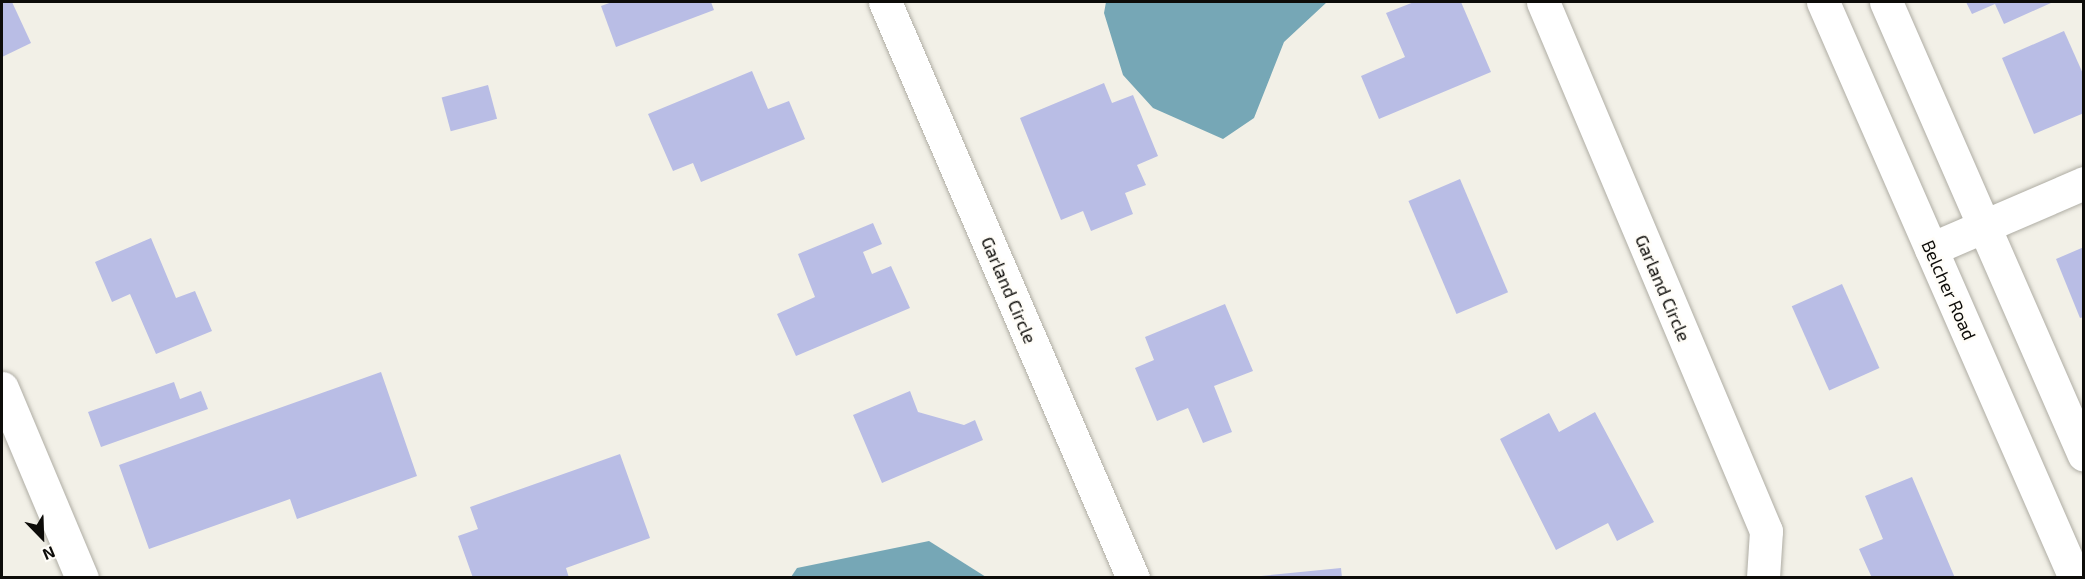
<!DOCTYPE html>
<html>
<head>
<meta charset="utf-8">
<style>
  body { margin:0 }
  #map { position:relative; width:2085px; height:579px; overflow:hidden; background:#f2f0e7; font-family:"Exo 2",sans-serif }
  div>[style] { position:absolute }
  .water>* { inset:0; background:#76a7b6 }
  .building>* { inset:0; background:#b9bde5; transform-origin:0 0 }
  .roads { filter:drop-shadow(0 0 2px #afada4) drop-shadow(0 0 2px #afada4) }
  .street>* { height:33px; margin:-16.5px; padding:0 16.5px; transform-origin:16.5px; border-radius:16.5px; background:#fff }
  .secondary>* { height:33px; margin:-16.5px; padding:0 16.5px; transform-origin:16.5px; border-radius:16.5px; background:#fff }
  span { translate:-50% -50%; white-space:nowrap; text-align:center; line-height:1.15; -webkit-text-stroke:5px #fffdf8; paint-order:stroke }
  .street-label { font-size:18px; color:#0d0c09 }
  .frame { position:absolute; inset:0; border:3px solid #0d0c09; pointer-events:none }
  .north { position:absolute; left:12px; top:507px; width:60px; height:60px; -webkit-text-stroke:4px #fffdf8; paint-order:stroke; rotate:157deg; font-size:16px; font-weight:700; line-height:24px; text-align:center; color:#0d0c09 }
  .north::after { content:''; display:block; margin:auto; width:21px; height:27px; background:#0d0c09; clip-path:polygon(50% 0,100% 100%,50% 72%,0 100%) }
</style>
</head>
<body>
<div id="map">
  <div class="water">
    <div style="clip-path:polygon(1106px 2px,1327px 2px,1284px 42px,1254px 118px,1223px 139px,1153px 108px,1123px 75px,1104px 13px)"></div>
    <div style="clip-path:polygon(929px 541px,986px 577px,791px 577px,797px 568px)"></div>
  </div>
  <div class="building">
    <div style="clip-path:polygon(2px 2px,12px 2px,31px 43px,2px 57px)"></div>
    <div style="clip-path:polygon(612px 2px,711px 2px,714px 10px,616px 47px,601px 6px)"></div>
    <div style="clip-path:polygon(1414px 2px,1461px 2px,1491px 72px,1379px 119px,1361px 76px,1405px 57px,1386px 13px)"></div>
    <div style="clip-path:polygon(1966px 2px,2050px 2px,2051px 3px,2004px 24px,1995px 4px,1972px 14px)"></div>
    <div style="clip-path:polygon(2064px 31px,2084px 76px,2084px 113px,2034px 134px,2002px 58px)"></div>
    <div style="clip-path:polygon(752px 71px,768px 109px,789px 101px,805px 139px,701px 182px,693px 163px,673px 171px,648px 114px)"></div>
    <div style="clip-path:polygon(1104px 83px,1112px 103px,1133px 95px,1158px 156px,1137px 165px,1146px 185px,1125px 193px,1133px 214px,1091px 231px,1083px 211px,1061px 220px,1020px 118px)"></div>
    <div style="left:488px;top:85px;width:35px;height:48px;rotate:75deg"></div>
    <div style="left:1460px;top:179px;width:123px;height:56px;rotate:67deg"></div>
    <div style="clip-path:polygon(873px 223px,882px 244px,863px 252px,872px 274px,891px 266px,910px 308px,796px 356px,777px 314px,815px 297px,798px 254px)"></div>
    <div style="clip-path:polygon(151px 238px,176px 298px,195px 291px,212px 331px,156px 354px,130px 294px,112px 302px,95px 262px)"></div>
    <div style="clip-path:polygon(2084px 247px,2084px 317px,2080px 318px,2056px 259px)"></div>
    <div style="left:1842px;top:284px;width:92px;height:55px;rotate:66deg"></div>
    <div style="clip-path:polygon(1225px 304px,1253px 371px,1214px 386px,1232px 432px,1203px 443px,1188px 408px,1157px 421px,1135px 368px,1154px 360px,1145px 337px)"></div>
    <div style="clip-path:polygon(381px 372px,417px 476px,297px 519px,290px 499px,149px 549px,119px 465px)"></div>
    <div style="clip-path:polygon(174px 382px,180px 399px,201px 391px,208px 409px,101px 447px,88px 412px)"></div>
    <div style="clip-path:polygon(910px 391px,918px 412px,964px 425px,975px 420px,983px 440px,882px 483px,853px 415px)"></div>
    <div style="clip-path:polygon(1595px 412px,1654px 522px,1617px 541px,1608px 523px,1556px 550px,1500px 439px,1549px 413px,1559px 432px)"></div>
    <div style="clip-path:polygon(620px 454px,650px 538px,566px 568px,569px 578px,473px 578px,458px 536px,478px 529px,470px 507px)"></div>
    <div style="clip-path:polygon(1912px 477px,1955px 578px,1872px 578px,1859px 549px,1883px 539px,1865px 496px)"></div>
    <div style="clip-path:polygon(1341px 568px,1342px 578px,1261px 578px,1261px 576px)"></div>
  </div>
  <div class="roads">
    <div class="street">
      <div style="left:885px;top:2px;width:627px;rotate:66.71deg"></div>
      <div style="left:1543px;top:2px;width:574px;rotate:67.14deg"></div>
      <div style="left:1766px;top:531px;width:47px;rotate:93.7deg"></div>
      <div style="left:1931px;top:249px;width:167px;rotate:-23.3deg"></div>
      <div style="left:2px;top:388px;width:206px;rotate:67.2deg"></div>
    </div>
    <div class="secondary">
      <div style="left:1823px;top:2px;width:629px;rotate:66.37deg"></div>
      <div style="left:1886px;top:2px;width:494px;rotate:66.4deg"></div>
    </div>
  </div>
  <div class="street-label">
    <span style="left:1663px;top:288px;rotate:67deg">Garland Circle</span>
    <span style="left:1009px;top:290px;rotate:67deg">Garland Circle</span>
    <span style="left:1949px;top:290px;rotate:66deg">Belcher Road</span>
  </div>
  <div class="frame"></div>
  <div class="north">N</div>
</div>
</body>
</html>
